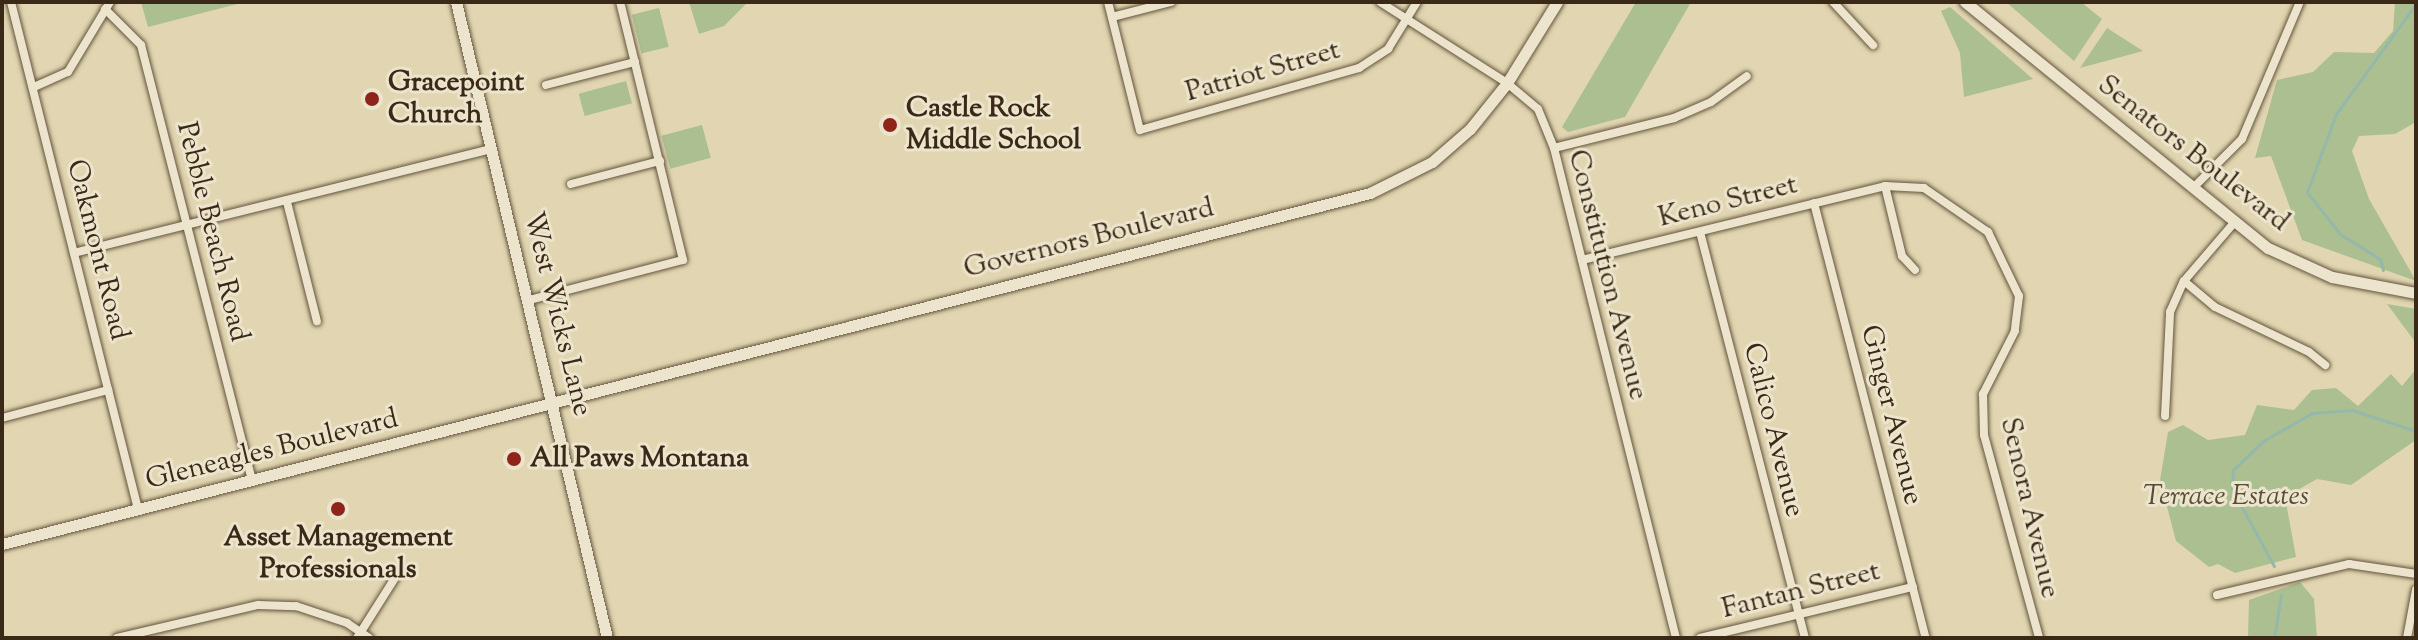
<!DOCTYPE html>
<html>
<head>
<meta charset="utf-8">
<style>
  body { margin:0 }
  #map { position:relative; width:2418px; height:640px; overflow:hidden; background:#e1d6b1; font-family:"Sorts Mill Goudy",serif }
  div>[style] { position:absolute }
  .green>* { inset:0; background:#acbf91; transform-origin:0 0 }
  .stream>* { height:3px; margin:-1.5px; padding:0 1.5px; transform-origin:1.5px; border-radius:1.5px; background:#94b9aa }
  .roads { filter:drop-shadow(0 0 2px #64543d) drop-shadow(0 0 2px #64543d) }
  .street>* { height:8px; margin:-4px; padding:0 4px; transform-origin:4px; border-radius:4px; background:#ece4cc }
  .secondary>* { height:11px; margin:-5.5px; padding:0 5.5px; transform-origin:5.5px; border-radius:5.5px; background:#ece4cc }
  .dots>* { width:22px; height:22px; translate:-50% -50%; box-sizing:border-box; border:4px solid #ece4cc; border-radius:50% }
  span { translate:-50% -50%; white-space:nowrap; text-align:center; line-height:1.15; -webkit-text-stroke:6px #ece4cc; paint-order:stroke }
  .street-label { font-size:28px; color:#3a2916 }
  .poi-label { font-size:28px; color:#3a2916; font-weight:700 }
  .left { translate:0 -50%; text-align:left }
  .park-label { font-size:28px; color:#564e35; font-style:italic }
  .frame { position:absolute; inset:0; border:4px solid #3a2916; pointer-events:none }
</style>
</head>
<body>
<div id="map">
  <div class="green">
    <div style="clip-path:polygon(141px 2px,245px 2px,148px 27px)"></div>
    <div style="clip-path:polygon(689px 2px,748px 2px,724px 26px,699px 34px)"></div>
    <div style="clip-path:polygon(1636px 2px,1691px 2px,1625px 117px,1568px 132px,1562px 127px)"></div>
    <div style="clip-path:polygon(2006px 2px,2081px 2px,2102px 19px,2074px 61px)"></div>
    <div style="clip-path:polygon(2395px 2px,2416px 2px,2416px 122px,2395px 134px,2359px 136px,2352px 151px,2369px 199px,2416px 281px,2302px 240px,2271px 156px,2255px 158px,2277px 80px,2313px 72px,2334px 52px,2374px 53px,2393px 31px)"></div>
    <div style="clip-path:polygon(1950px 7px,2033px 79px,1964px 97px,1960px 53px,1941px 11px)"></div>
    <div style="left:659px;top:8px;width:40px;height:28px;rotate:76deg"></div>
    <div style="clip-path:polygon(2107px 28px,2143px 51px,2080px 68px)"></div>
    <div style="left:626px;top:81px;width:23px;height:49px;rotate:75deg"></div>
    <div style="left:702px;top:125px;width:34px;height:42px;rotate:75deg"></div>
    <div style="clip-path:polygon(2387px 304px,2416px 309px,2416px 343px)"></div>
    <div style="clip-path:polygon(2416px 369px,2416px 440px,2351px 485px,2317px 479px,2285px 497px,2296px 557px,2235px 573px,2218px 564px,2209px 567px,2176px 541px,2160px 480px,2168px 432px,2183px 425px,2208px 440px,2245px 435px,2257px 405px,2294px 410px,2312px 390px,2336px 388px,2358px 406px,2391px 374px,2402px 386px)"></div>
    <div style="clip-path:polygon(2300px 582px,2314px 599px,2317px 638px,2248px 638px,2249px 600px)"></div>
  </div>
  <div class="stream">
    <div style="left:2383px;top:270px;width:11px;rotate:-105deg"></div>
    <div style="left:2380px;top:259px;width:47px;rotate:-148deg"></div>
    <div style="left:2340px;top:234px;width:53px;rotate:-128.2deg"></div>
    <div style="left:2307px;top:192px;width:83px;rotate:-69.6deg"></div>
    <div style="left:2336px;top:114px;width:136px;rotate:-54deg"></div>
    <div style="left:2274px;top:566px;width:88px;rotate:-118.6deg"></div>
    <div style="left:2232px;top:489px;width:19px;rotate:-87deg"></div>
    <div style="left:2233px;top:470px;width:42px;rotate:-44deg"></div>
    <div style="left:2263px;top:441px;width:56px;rotate:-29.7deg"></div>
    <div style="left:2312px;top:413px;width:40px;rotate:-4.3deg"></div>
    <div style="left:2352px;top:410px;width:67px;rotate:18.2deg"></div>
    <div style="left:2274px;top:638px;width:44px;rotate:-80.8deg"></div>
  </div>
  <div class="roads">
    <div class="street">
      <div style="left:11px;top:2px;width:523px;rotate:75.94deg"></div>
      <div style="left:1108px;top:2px;width:132px;rotate:76deg"></div>
      <div style="left:1140px;top:130px;width:228px;rotate:-15.8deg"></div>
      <div style="left:1359px;top:68px;width:35px;rotate:-33deg"></div>
      <div style="left:1388px;top:49px;width:55px;rotate:-58.3deg"></div>
      <div style="left:1380px;top:2px;width:151px;rotate:32.5deg"></div>
      <div style="left:1507px;top:83px;width:40px;rotate:40deg"></div>
      <div style="left:1538px;top:109px;width:42px;rotate:67.7deg"></div>
      <div style="left:1554px;top:148px;width:505px;rotate:76.02deg"></div>
      <div style="left:1833px;top:2px;width:59px;rotate:47.1deg"></div>
      <div style="left:105px;top:9px;width:51px;rotate:45deg"></div>
      <div style="left:141px;top:45px;width:450px;rotate:75.7deg"></div>
      <div style="left:1112px;top:17px;width:61px;rotate:-14.3deg"></div>
      <div style="left:546px;top:85px;width:92px;rotate:-14.5deg"></div>
      <div style="left:34px;top:87px;width:37px;rotate:-24deg"></div>
      <div style="left:68px;top:72px;width:82px;rotate:-59deg"></div>
      <div style="left:1554px;top:148px;width:124px;rotate:-14deg"></div>
      <div style="left:1674px;top:118px;width:40px;rotate:-23.4deg"></div>
      <div style="left:1711px;top:102px;width:44px;rotate:-35.8deg"></div>
      <div style="left:571px;top:184px;width:92px;rotate:-14.5deg"></div>
      <div style="left:1885px;top:186px;width:72px;rotate:76.3deg"></div>
      <div style="left:1902px;top:256px;width:19px;rotate:47deg"></div>
      <div style="left:2194px;top:187px;width:68px;rotate:-45deg"></div>
      <div style="left:2242px;top:139px;width:149px;rotate:-67.1deg"></div>
      <div style="left:287px;top:202px;width:123px;rotate:75.9deg"></div>
      <div style="left:1814px;top:203px;width:449px;rotate:75.6deg"></div>
      <div style="left:1700px;top:232px;width:419px;rotate:75.5deg"></div>
      <div style="left:74px;top:253px;width:430px;rotate:-14deg"></div>
      <div style="left:1582px;top:260px;width:312px;rotate:-13.7deg"></div>
      <div style="left:1885px;top:186px;width:39px;rotate:3deg"></div>
      <div style="left:1924px;top:188px;width:78px;rotate:34.5deg"></div>
      <div style="left:1988px;top:232px;width:71px;rotate:64.2deg"></div>
      <div style="left:2019px;top:296px;width:35px;rotate:97deg"></div>
      <div style="left:2015px;top:331px;width:71px;rotate:116.9deg"></div>
      <div style="left:1983px;top:394px;width:41px;rotate:88.6deg"></div>
      <div style="left:1984px;top:435px;width:210px;rotate:74.8deg"></div>
      <div style="left:2184px;top:281px;width:40px;rotate:40deg"></div>
      <div style="left:2215px;top:307px;width:104px;rotate:25.6deg"></div>
      <div style="left:2309px;top:352px;width:21px;rotate:39deg"></div>
      <div style="left:529px;top:300px;width:159px;rotate:-14.6deg"></div>
      <div style="left:683px;top:260px;width:266px;rotate:-103.7deg"></div>
      <div style="left:2165px;top:416px;width:104px;rotate:-87.2deg"></div>
      <div style="left:2170px;top:312px;width:34px;rotate:-66deg"></div>
      <div style="left:2184px;top:281px;width:75px;rotate:-49.3deg"></div>
      <div style="left:2px;top:418px;width:110px;rotate:-14.8deg"></div>
      <div style="left:2217px;top:595px;width:136px;rotate:-13.2deg"></div>
      <div style="left:2349px;top:564px;width:68px;rotate:8.5deg"></div>
      <div style="left:117px;top:638px;width:145px;rotate:-13.2deg"></div>
      <div style="left:258px;top:605px;width:38px;rotate:2deg"></div>
      <div style="left:296px;top:606px;width:54px;rotate:18.4deg"></div>
      <div style="left:347px;top:623px;width:27px;rotate:34deg"></div>
      <div style="left:357px;top:638px;width:80px;rotate:-57.7deg"></div>
      <div style="left:1700px;top:638px;width:219px;rotate:-13.5deg"></div>
      <div style="left:2407px;top:638px;width:49px;rotate:-79.4deg"></div>
    </div>
    <div class="secondary">
      <div style="left:456px;top:2px;width:654px;rotate:76.64deg"></div>
      <div style="left:1965px;top:2px;width:390px;rotate:39.1deg"></div>
      <div style="left:2268px;top:248px;width:70px;rotate:24.4deg"></div>
      <div style="left:2332px;top:277px;width:86px;rotate:10.8deg"></div>
      <div style="left:2px;top:544px;width:1412px;rotate:-14.39deg"></div>
      <div style="left:1370px;top:193px;width:69px;rotate:-26.6deg"></div>
      <div style="left:1432px;top:162px;width:50px;rotate:-41deg"></div>
      <div style="left:1470px;top:129px;width:59px;rotate:-51.2deg"></div>
      <div style="left:1507px;top:83px;width:95px;rotate:-58.3deg"></div>
    </div>
  </div>
  <div class="dots">
    <div style="left:372px;top:99px;background:#8f2418"></div>
    <div style="left:890px;top:125px;background:#8f2418"></div>
    <div style="left:514px;top:459px;background:#8f2418"></div>
    <div style="left:338px;top:509px;background:#8f2418"></div>
  </div>
  <div class="street-label">
    <span style="left:1263px;top:72px;rotate:-16deg">Patriot Street</span>
    <span style="left:2193px;top:154px;rotate:38deg">Senators Boulevard</span>
    <span style="left:1728px;top:202px;rotate:-14deg">Keno Street</span>
    <span style="left:212px;top:232px;rotate:76deg">Pebble Beach Road</span>
    <span style="left:1089px;top:239px;rotate:-14deg">Governors Boulevard</span>
    <span style="left:97px;top:250px;rotate:76deg">Oakmont Road</span>
    <span style="left:1607px;top:275px;rotate:76deg">Constitution Avenue</span>
    <span style="left:557px;top:314px;rotate:76deg">West Wicks Lane</span>
    <span style="left:1891px;top:415px;rotate:76deg">Ginger Avenue</span>
    <span style="left:1773px;top:430px;rotate:76deg">Calico Avenue</span>
    <span style="left:272px;top:450px;rotate:-14deg">Gleneagles Boulevard</span>
    <span style="left:2029px;top:508px;rotate:77deg">Senora Avenue</span>
    <span style="left:1801px;top:591px;rotate:-14deg">Fantan Street</span>
  </div>
  <div class="poi-label">
    <span class="left" style="left:388px;top:99px">Gracepoint<br>Church</span>
    <span class="left" style="left:906px;top:125px">Castle Rock<br>Middle School</span>
    <span class="left" style="left:530px;top:459px">All Paws Montana</span>
    <span style="left:338px;top:554px">Asset Management<br>Professionals</span>
  </div>
  <div class="park-label">
    <span style="left:2226px;top:497px">Terrace Estates</span>
  </div>
  <div class="frame"></div>
</div>
</body>
</html>
